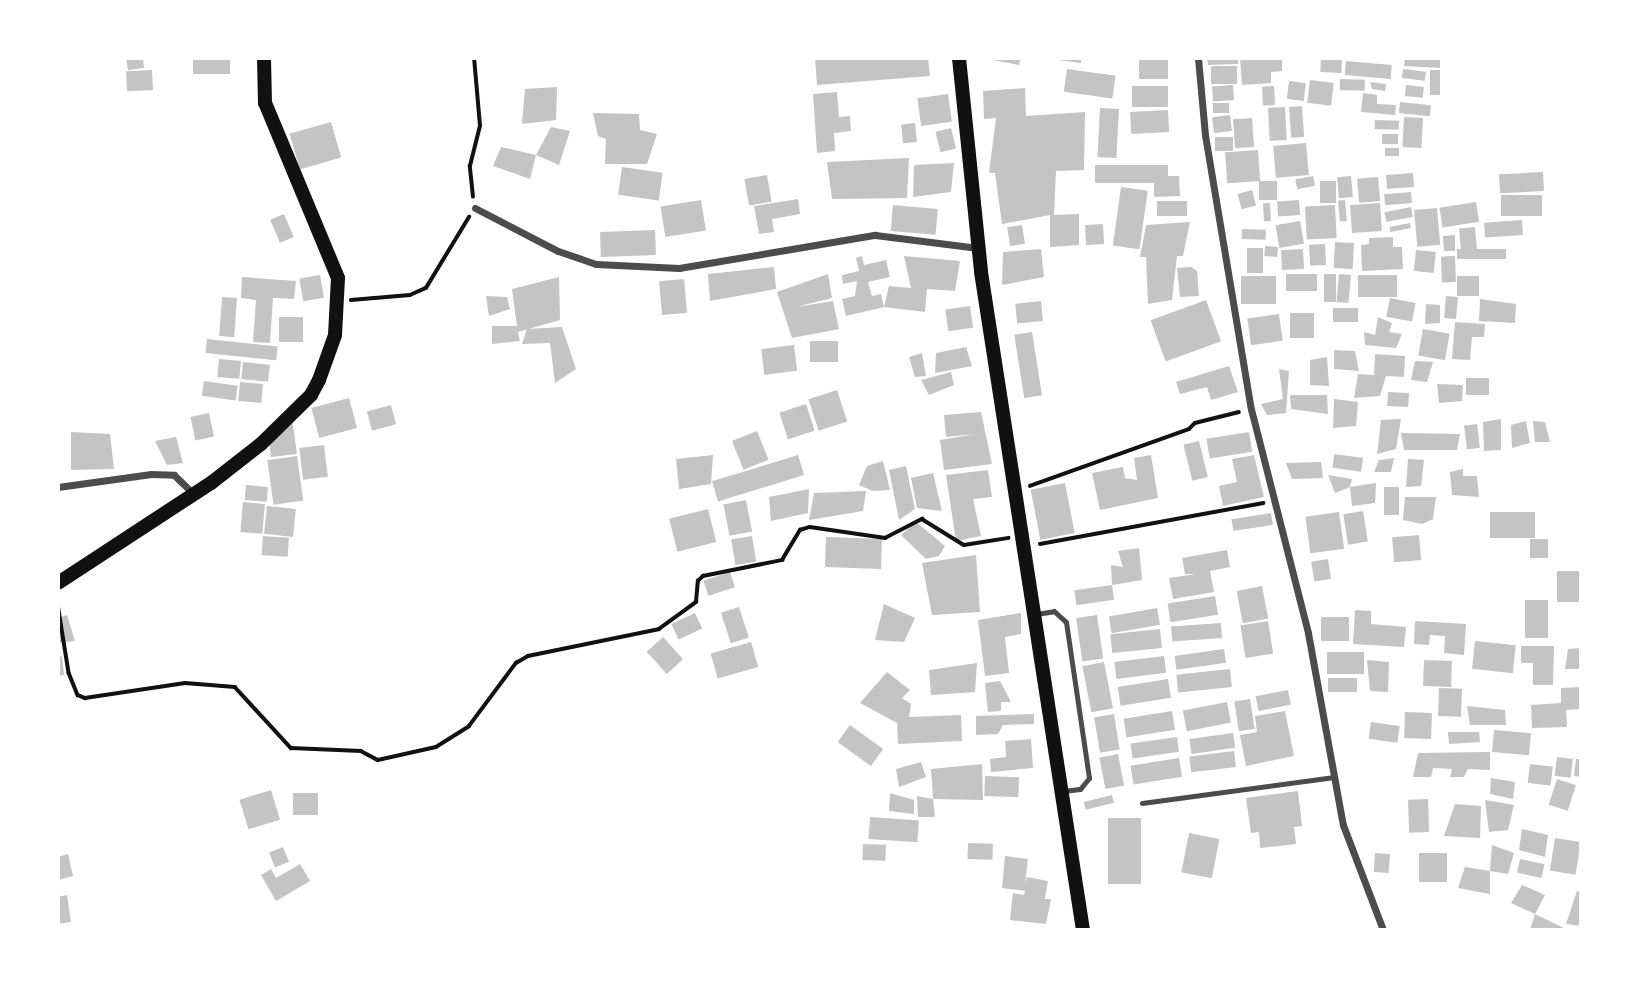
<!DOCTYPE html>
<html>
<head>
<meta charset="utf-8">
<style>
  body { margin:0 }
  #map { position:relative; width:1639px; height:988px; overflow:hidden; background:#fff; font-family:Barlow,sans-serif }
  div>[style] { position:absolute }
  .building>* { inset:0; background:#c4c4c4; transform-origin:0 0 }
  .path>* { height:3.5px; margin:-1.75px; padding:0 1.75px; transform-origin:1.75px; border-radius:1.75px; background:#111 }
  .service>* { height:5px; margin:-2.5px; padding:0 2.5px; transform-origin:2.5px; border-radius:2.5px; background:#4c4c4c }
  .minor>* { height:7px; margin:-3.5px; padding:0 3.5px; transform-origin:3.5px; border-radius:3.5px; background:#4c4c4c }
  .secondary>* { height:14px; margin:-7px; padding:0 7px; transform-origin:7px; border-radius:7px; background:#111 }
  span { translate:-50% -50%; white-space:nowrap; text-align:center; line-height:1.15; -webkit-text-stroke:5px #fff; paint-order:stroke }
  .frame { position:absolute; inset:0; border:60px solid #fff; pointer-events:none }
</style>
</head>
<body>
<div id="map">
  <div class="building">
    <div style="clip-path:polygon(126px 58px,143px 58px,144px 68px,128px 70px)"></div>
    <div style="left:193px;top:58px;width:37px;height:16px"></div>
    <div style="clip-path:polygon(815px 58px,928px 58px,930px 76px,817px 85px)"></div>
    <div style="clip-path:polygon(982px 58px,1021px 58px,1019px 65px)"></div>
    <div style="clip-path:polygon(1042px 58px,1081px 58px,1081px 63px)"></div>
    <div style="left:1139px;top:58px;width:29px;height:21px"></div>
    <div style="clip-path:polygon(1207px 58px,1238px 58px,1238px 64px,1208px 65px)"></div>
    <div style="clip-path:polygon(1240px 58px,1282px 58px,1282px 71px,1271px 72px,1271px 83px,1242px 85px)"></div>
    <div style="clip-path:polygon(1405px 58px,1440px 58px,1440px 68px,1404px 66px)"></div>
    <div style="left:1321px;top:59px;width:21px;height:13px;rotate:3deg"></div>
    <div style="left:1346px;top:61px;width:46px;height:14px;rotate:5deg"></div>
    <div style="left:1237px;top:66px;width:18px;height:26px;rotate:90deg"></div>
    <div style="left:1067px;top:69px;width:49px;height:23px;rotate:8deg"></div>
    <div style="left:1403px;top:69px;width:23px;height:9px;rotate:7deg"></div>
    <div style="left:152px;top:70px;width:20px;height:26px;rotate:87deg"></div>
    <div style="left:1430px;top:70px;width:10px;height:25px"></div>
    <div style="left:1340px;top:79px;width:25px;height:11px;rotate:2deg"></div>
    <div style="left:1310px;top:80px;width:24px;height:23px;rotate:7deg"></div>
    <div style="left:1289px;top:81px;width:17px;height:18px;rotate:7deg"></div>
    <div style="clip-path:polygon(1370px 82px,1386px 84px,1385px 91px,1372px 89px)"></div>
    <div style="left:1233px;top:85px;width:15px;height:21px;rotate:86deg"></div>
    <div style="left:1406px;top:85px;width:18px;height:11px;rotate:6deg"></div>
    <div style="left:1132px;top:86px;width:36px;height:21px"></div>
    <div style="left:1274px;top:86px;width:19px;height:12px;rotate:87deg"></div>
    <div style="clip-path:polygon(557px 87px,556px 120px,522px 124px,525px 89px)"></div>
    <div style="clip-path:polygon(1025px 88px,1026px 116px,1085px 112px,1084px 170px,1056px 171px,1054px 215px,1079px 214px,1079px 245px,1050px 247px,1050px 215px,1002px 224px,995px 173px,989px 173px,996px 118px,984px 119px,983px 91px)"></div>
    <div style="clip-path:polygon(837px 92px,839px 117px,850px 116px,851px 131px,834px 133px,835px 151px,817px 153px,813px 94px)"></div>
    <div style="clip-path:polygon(1363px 93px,1377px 95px,1377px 104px,1396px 105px,1395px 115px,1361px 112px)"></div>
    <div style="left:948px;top:94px;width:28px;height:31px;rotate:82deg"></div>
    <div style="left:1400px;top:102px;width:31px;height:11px;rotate:6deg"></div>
    <div style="left:1229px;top:103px;width:10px;height:16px;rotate:90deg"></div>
    <div style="left:1302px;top:106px;width:31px;height:13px;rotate:86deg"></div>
    <div style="left:1285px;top:107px;width:33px;height:17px;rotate:87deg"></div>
    <div style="left:1100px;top:108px;width:19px;height:49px;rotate:3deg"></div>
    <div style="left:1168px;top:110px;width:22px;height:38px;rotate:87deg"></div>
    <div style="clip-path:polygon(593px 113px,639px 114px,640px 130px,657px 134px,647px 164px,605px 164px,606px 139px,598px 136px)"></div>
    <div style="left:1230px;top:115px;width:16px;height:18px;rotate:83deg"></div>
    <div style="left:1404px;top:117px;width:19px;height:30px;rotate:3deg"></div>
    <div style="left:1252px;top:118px;width:29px;height:19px;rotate:86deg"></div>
    <div style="left:1375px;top:120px;width:24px;height:9px;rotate:2deg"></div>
    <div style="left:331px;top:122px;width:37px;height:43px;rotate:74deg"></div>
    <div style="left:915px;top:123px;width:19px;height:14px;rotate:84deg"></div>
    <div style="clip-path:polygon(551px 127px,570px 131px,559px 165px,536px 155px)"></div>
    <div style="left:951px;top:128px;width:21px;height:16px;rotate:76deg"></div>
    <div style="left:1382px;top:134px;width:16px;height:10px"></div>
    <div style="left:1215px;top:137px;width:18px;height:14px"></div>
    <div style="left:1306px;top:143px;width:32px;height:33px;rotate:85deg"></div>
    <div style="clip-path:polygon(501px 147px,536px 155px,530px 179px,493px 166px)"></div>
    <div style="left:1399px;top:148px;width:8px;height:14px;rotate:90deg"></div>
    <div style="left:1258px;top:150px;width:31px;height:33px;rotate:86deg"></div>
    <div style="clip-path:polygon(909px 158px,907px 198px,832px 199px,827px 162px)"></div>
    <div style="clip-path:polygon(954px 163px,951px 192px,913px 197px,914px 165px)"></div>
    <div style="clip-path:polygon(1095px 165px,1168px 165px,1168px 176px,1179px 176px,1180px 196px,1154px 197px,1154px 183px,1095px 183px)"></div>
    <div style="left:622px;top:167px;width:41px;height:28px;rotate:8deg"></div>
    <div style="left:1543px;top:172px;width:19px;height:44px;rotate:87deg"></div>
    <div style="left:1413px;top:173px;width:14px;height:27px;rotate:86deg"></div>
    <div style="left:767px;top:175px;width:27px;height:23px;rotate:80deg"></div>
    <div style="left:1313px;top:176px;width:10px;height:18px;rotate:79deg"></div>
    <div style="left:1351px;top:176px;width:21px;height:14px;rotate:85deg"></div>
    <div style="left:1378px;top:177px;width:24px;height:21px;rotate:85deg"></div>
    <div style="left:1259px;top:181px;width:18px;height:19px"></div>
    <div style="left:1320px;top:181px;width:16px;height:22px"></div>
    <div style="left:1121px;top:187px;width:27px;height:59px;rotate:8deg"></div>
    <div style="left:1252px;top:190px;width:16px;height:15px;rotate:75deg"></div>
    <div style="left:1411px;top:192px;width:11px;height:27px;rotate:85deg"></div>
    <div style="left:1542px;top:195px;width:21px;height:41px;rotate:90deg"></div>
    <div style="clip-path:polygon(798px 199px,800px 214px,772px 219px,774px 232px,759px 234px,754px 206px)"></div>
    <div style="left:701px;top:200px;width:31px;height:41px;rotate:81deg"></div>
    <div style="left:1299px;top:200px;width:15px;height:22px;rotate:86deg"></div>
    <div style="left:1345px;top:200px;width:21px;height:7px;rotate:85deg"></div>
    <div style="left:1157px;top:201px;width:30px;height:15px"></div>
    <div style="left:1476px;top:202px;width:20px;height:37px;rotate:81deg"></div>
    <div style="left:1270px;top:203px;width:18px;height:7px;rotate:87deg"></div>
    <div style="left:1380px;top:203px;width:28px;height:30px;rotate:86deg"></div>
    <div style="left:893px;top:205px;width:45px;height:26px;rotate:5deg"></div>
    <div style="left:1335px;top:205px;width:33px;height:30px;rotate:87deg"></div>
    <div style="left:1411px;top:207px;width:10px;height:27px;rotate:79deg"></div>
    <div style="left:1437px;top:208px;width:37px;height:23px;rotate:85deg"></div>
    <div style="left:284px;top:214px;width:25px;height:15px;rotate:67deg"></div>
    <div style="left:1522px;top:220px;width:15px;height:38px;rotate:86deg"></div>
    <div style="left:1300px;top:221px;width:23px;height:25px;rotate:80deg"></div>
    <div style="clip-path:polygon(1190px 222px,1183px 256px,1177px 256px,1172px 300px,1148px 304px,1146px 257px,1140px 257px,1146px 225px)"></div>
    <div style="left:1410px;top:223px;width:5px;height:21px;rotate:79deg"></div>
    <div style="left:1103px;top:224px;width:20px;height:18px;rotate:87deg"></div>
    <div style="left:1022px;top:225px;width:19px;height:15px;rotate:81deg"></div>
    <div style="left:1475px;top:227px;width:22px;height:16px;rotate:85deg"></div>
    <div style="left:1242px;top:229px;width:24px;height:10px;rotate:2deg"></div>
    <div style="left:655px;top:230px;width:25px;height:55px;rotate:88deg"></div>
    <div style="clip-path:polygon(1455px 235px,1455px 251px,1444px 251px,1443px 236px)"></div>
    <div style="clip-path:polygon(1393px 237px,1393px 247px,1402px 247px,1403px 269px,1362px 271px,1361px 245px,1369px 244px,1369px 238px)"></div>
    <div style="left:1335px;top:242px;width:19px;height:26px;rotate:3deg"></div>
    <div style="left:1325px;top:244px;width:21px;height:16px;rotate:87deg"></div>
    <div style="left:1265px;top:246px;width:13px;height:10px;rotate:4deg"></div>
    <div style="left:1247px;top:248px;width:16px;height:25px"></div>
    <div style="clip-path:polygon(1041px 249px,1044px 277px,1002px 285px,1003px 252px)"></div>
    <div style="left:1303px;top:249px;width:20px;height:22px;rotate:87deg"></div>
    <div style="left:1506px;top:249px;width:10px;height:49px;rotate:90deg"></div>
    <div style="left:1416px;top:250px;width:20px;height:21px;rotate:6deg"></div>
    <div style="clip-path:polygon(862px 256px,864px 265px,886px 260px,890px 277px,868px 282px,872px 296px,881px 294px,884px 307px,889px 286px,911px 288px,904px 256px,960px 261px,955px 291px,927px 289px,925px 312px,884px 307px,846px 316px,842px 299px,855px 296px,857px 281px,843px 284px,842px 275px,859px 271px,856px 258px)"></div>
    <div style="left:1455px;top:256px;width:26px;height:14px;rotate:88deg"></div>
    <div style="clip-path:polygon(774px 267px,776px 289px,710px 301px,708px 274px)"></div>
    <div style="clip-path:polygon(1191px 267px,1197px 271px,1199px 296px,1180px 297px,1177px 268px)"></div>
    <div style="clip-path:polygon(828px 274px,832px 298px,796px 307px,833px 301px,839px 329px,792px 338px,777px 292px)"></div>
    <div style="left:1286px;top:274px;width:31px;height:17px"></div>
    <div style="left:1324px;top:274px;width:12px;height:28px"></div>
    <div style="left:1339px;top:274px;width:12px;height:28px;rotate:5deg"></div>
    <div style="left:320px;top:275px;width:23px;height:21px;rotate:80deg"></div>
    <div style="left:1397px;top:275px;width:22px;height:39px;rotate:90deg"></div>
    <div style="left:1241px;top:276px;width:35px;height:28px"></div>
    <div style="left:1457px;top:276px;width:22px;height:20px"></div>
    <div style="clip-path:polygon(242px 277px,296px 281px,294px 299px,273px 298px,270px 343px,253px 342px,256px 300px,241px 298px)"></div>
    <div style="clip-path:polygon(559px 277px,560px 320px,518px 332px,520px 341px,492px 344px,492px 326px,517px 326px,512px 289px)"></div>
    <div style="left:684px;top:279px;width:34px;height:25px;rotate:85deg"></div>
    <div style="clip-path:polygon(486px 296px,507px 297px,510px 309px,489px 316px)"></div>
    <div style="left:1446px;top:296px;width:12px;height:22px;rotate:5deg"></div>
    <div style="left:222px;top:297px;width:15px;height:39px;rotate:4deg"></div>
    <div style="left:1390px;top:298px;width:26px;height:19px;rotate:11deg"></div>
    <div style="clip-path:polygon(1480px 299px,1516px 304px,1515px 323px,1479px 321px)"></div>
    <div style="left:1206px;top:300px;width:44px;height:59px;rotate:70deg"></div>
    <div style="left:1041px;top:301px;width:20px;height:26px;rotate:84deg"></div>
    <div style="clip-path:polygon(1426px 304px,1440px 305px,1440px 323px,1425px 324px)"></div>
    <div style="left:970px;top:306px;width:22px;height:25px;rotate:82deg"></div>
    <div style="left:1333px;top:308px;width:25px;height:14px"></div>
    <div style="left:1290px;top:313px;width:24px;height:25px"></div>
    <div style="left:1279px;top:314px;width:27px;height:32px;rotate:82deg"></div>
    <div style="left:279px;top:317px;width:24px;height:25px"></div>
    <div style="clip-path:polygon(1378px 317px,1392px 323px,1389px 332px,1402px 334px,1396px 348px,1365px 345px,1364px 332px,1375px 335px)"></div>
    <div style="clip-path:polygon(1455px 322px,1485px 324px,1484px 337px,1472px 337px,1470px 360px,1452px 359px)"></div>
    <div style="clip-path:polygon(562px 327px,576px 369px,555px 383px,550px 343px,522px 344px,527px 329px)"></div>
    <div style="left:1423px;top:329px;width:27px;height:27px;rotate:10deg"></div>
    <div style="left:1032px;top:332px;width:64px;height:18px;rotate:81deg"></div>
    <div style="left:207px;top:339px;width:71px;height:14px;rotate:6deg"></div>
    <div style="left:838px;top:341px;width:21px;height:28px;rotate:90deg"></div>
    <div style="left:794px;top:345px;width:26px;height:33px;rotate:83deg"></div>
    <div style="clip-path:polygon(966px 347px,972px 366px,935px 373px,936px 353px)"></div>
    <div style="clip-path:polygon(1334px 350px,1355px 351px,1359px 371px,1334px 369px)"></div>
    <div style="clip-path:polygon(922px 353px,926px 376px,915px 377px,909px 357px)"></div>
    <div style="clip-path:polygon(1375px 354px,1405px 356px,1404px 377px,1386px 376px,1380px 396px,1354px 398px,1358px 374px,1374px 375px)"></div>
    <div style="clip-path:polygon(1327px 357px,1329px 386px,1310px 385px,1310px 360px)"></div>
    <div style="left:219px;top:359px;width:22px;height:18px;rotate:5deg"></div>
    <div style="clip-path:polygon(1415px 361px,1433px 362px,1427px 382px,1411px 380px)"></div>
    <div style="left:243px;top:362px;width:27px;height:17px;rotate:6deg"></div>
    <div style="clip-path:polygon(1229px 366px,1238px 392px,1211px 400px,1207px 387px,1180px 394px,1176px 382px)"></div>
    <div style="clip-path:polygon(1279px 369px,1289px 371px,1286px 413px,1267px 415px,1261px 404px,1283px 399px)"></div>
    <div style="clip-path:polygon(951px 372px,954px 385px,929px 395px,921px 380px)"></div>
    <div style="left:1466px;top:378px;width:23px;height:17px"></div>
    <div style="left:204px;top:381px;width:34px;height:15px;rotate:8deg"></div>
    <div style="left:240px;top:382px;width:23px;height:19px;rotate:5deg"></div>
    <div style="clip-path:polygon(1437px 384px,1463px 385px,1462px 401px,1439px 403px)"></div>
    <div style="left:837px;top:390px;width:33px;height:30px;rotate:72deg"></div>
    <div style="left:1388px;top:392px;width:21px;height:14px;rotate:3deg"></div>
    <div style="clip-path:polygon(1290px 395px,1327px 395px,1328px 414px,1291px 409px)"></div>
    <div style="left:349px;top:398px;width:31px;height:39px;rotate:75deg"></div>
    <div style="clip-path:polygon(1334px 399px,1358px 402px,1356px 426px,1333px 428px)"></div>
    <div style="left:806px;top:404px;width:28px;height:28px;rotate:72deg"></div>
    <div style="left:391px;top:405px;width:20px;height:25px;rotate:75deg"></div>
    <div style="clip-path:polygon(981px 412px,992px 464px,944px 470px,940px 440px,976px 434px,946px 437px,944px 415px)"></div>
    <div style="left:209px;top:413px;width:24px;height:19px;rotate:78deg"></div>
    <div style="clip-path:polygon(292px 418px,297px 454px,271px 457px,269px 441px)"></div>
    <div style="clip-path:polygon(1401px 419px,1396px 449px,1377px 454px,1381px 420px)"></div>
    <div style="clip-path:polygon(1501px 419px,1501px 450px,1484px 451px,1483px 422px)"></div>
    <div style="clip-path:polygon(1526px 421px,1530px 443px,1512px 448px,1511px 425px)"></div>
    <div style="clip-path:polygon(1533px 421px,1545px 422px,1550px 442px,1535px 442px)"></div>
    <div style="left:1477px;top:424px;width:24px;height:13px;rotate:83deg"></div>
    <div style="left:757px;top:431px;width:31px;height:27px;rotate:68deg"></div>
    <div style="clip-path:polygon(71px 432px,110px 434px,114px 469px,71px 470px)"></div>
    <div style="left:1249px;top:432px;width:20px;height:43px;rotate:81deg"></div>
    <div style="clip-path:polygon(1401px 433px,1460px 434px,1457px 450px,1404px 450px)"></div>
    <div style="clip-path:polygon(176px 437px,183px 463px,167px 465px,155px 441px)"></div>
    <div style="left:1199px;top:441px;width:37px;height:16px;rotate:76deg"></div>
    <div style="left:324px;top:445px;width:32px;height:25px;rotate:83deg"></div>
    <div style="clip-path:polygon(713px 455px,711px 484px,679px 489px,676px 459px)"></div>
    <div style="left:798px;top:455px;width:21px;height:90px;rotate:73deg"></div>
    <div style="clip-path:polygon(1151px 455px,1158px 498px,1100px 510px,1092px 473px,1123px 467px,1125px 478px,1137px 480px,1134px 458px)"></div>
    <div style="clip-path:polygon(1254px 455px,1264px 497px,1223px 506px,1219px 486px,1237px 482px,1232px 459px)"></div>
    <div style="left:297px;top:456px;width:45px;height:30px;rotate:82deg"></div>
    <div style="left:1363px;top:458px;width:14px;height:29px;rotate:98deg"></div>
    <div style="clip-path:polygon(1394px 458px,1391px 472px,1374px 472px,1379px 460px)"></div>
    <div style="clip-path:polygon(1408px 459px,1424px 460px,1421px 486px,1406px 487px)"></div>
    <div style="clip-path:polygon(883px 461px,890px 490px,873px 491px,859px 485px,867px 466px)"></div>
    <div style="clip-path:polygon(1321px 462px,1323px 478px,1292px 479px,1286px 463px)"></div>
    <div style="clip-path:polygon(906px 466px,915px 509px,899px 520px,889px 470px)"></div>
    <div style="clip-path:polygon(1463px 469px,1463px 476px,1477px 476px,1479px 497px,1452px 495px,1450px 472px)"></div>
    <div style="clip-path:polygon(988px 470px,992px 497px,973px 499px,981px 536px,956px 541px,946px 475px)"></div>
    <div style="clip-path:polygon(933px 473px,942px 511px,917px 508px,911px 478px)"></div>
    <div style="clip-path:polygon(1328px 475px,1352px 479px,1350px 487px,1335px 493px)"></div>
    <div style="left:1065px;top:483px;width:51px;height:35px;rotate:79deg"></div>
    <div style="clip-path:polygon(1376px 483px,1375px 503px,1352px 506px,1350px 487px)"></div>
    <div style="left:246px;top:485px;width:22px;height:15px;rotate:5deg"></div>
    <div style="left:1384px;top:487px;width:15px;height:28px"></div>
    <div style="clip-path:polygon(809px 489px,808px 513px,771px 521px,769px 497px)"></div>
    <div style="clip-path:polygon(866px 491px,863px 511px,809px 520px,814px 493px)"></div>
    <div style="clip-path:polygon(1405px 497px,1436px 497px,1433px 519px,1422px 524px,1403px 520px)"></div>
    <div style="left:746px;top:500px;width:32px;height:23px;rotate:79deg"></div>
    <div style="left:243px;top:502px;width:22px;height:30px;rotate:5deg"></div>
    <div style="left:267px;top:506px;width:29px;height:28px;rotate:6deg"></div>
    <div style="left:708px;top:509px;width:34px;height:40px;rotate:76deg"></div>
    <div style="left:1363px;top:511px;width:31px;height:20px;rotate:81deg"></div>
    <div style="left:1339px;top:512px;width:37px;height:34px;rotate:82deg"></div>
    <div style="left:1490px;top:512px;width:45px;height:26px"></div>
    <div style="left:1271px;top:513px;width:12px;height:40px;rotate:81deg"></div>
    <div style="clip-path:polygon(916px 522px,945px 546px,939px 556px,926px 559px,901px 535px)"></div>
    <div style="left:1419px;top:535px;width:25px;height:27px;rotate:85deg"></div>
    <div style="left:263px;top:536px;width:26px;height:19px;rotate:4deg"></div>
    <div style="left:752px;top:536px;width:26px;height:21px;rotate:81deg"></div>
    <div style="left:826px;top:537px;width:56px;height:30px;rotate:2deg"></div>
    <div style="left:1530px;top:539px;width:18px;height:19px"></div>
    <div style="clip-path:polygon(1139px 548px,1142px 580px,1112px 585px,1111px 565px,1123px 567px,1118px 551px)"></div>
    <div style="clip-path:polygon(1227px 550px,1230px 567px,1210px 571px,1214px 592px,1173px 599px,1169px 578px,1196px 574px,1185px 574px,1182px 558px)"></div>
    <div style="clip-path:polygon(976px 555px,980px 612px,932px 615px,922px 563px)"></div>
    <div style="left:1328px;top:559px;width:20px;height:17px;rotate:81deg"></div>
    <div style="left:1557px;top:571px;width:24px;height:31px"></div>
    <div style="left:730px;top:572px;width:16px;height:28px;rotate:72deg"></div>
    <div style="left:1112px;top:585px;width:15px;height:38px;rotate:82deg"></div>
    <div style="left:1262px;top:586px;width:33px;height:26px;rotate:79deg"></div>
    <div style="left:1215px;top:596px;width:19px;height:48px;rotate:81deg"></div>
    <div style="left:1525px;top:600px;width:23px;height:38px"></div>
    <div style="clip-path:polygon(884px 604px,915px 618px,904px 642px,875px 640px)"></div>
    <div style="left:739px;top:607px;width:32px;height:19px;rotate:72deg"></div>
    <div style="left:1157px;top:608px;width:17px;height:49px;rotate:80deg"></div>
    <div style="clip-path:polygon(1355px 610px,1371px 611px,1371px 624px,1406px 627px,1404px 647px,1353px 644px)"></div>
    <div style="left:695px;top:613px;width:17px;height:26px;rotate:65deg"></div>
    <div style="clip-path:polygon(1021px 613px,1021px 634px,1005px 637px,1009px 673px,985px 676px,978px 620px)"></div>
    <div style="clip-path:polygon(67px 615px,75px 641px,58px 643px,58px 618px)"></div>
    <div style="left:1097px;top:615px;width:44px;height:21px;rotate:82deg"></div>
    <div style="left:1321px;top:617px;width:28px;height:24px"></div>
    <div style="left:1268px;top:621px;width:33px;height:28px;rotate:81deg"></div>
    <div style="clip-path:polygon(1415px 621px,1466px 624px,1464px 655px,1444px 653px,1445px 636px,1430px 635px,1429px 645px,1414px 644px)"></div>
    <div style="left:1221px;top:623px;width:15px;height:50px;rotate:86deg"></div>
    <div style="left:1160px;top:629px;width:19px;height:50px;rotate:84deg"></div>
    <div style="left:663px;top:637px;width:30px;height:22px;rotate:48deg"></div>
    <div style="left:1475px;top:641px;width:41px;height:28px;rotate:6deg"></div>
    <div style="left:751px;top:642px;width:26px;height:42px;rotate:74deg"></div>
    <div style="clip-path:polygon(1521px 646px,1554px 646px,1553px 685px,1533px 685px,1533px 663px,1521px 663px)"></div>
    <div style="clip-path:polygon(1581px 648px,1581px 669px,1565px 669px,1568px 649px)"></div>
    <div style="left:1224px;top:649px;width:14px;height:50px;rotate:82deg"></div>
    <div style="left:1364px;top:652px;width:22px;height:37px;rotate:90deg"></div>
    <div style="clip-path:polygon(62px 656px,64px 675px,58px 676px,58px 657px)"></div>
    <div style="left:1164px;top:656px;width:17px;height:50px;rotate:83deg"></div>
    <div style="clip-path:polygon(1367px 660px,1389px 662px,1388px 692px,1370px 691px)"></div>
    <div style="left:1424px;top:660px;width:28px;height:26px;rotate:2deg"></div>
    <div style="left:1104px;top:662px;width:47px;height:22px;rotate:79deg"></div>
    <div style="clip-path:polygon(977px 663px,975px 692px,931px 695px,929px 670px)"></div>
    <div style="left:1230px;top:669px;width:18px;height:54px;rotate:84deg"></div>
    <div style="clip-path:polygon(887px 672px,910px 690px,902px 698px,911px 704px,909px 717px,961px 715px,962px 741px,898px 744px,897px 723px,860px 703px)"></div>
    <div style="left:1357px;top:678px;width:14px;height:29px;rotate:90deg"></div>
    <div style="left:1168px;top:679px;width:19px;height:51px;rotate:81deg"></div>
    <div style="clip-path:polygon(1000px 681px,1011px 702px,1001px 702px,1001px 711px,988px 712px,985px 683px)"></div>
    <div style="clip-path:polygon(1581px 687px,1581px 709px,1566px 710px,1567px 727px,1532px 728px,1531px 705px,1561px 703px,1561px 688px)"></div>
    <div style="left:1439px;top:688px;width:23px;height:28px;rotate:2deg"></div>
    <div style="left:1288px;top:690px;width:15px;height:33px;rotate:79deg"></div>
    <div style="left:1250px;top:699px;width:30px;height:16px;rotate:81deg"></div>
    <div style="left:1227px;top:702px;width:21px;height:45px;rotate:79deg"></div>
    <div style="clip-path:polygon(1467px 706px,1505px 710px,1506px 725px,1470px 725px)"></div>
    <div style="left:1172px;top:711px;width:19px;height:49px;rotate:81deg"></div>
    <div style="clip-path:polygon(1285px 711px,1294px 756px,1246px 766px,1240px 735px,1257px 732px,1255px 716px)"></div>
    <div style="left:1405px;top:712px;width:27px;height:26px;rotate:2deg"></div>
    <div style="clip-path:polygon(1034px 714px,1034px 724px,1003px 725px,998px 734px,976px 735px,976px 716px)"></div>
    <div style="left:1114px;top:714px;width:36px;height:20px;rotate:81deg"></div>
    <div style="left:1371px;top:722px;width:29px;height:17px;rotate:8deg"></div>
    <div style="left:850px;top:725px;width:41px;height:21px;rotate:36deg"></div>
    <div style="left:1494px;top:730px;width:37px;height:22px;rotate:5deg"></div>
    <div style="clip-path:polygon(1448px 732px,1479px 732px,1480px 742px,1449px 744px)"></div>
    <div style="left:1233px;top:733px;width:15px;height:44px;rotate:82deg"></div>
    <div style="left:1177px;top:737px;width:15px;height:47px;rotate:82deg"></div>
    <div style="clip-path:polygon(1031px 739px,1033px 768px,991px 772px,990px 759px,1006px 757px,1005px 741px)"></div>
    <div style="left:1234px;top:751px;width:16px;height:45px;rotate:83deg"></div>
    <div style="clip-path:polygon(1490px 752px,1490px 770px,1468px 769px,1464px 777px,1450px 777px,1452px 769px,1433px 768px,1431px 777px,1413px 777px,1418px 753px)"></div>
    <div style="left:1118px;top:754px;width:32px;height:19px;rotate:79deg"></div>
    <div style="left:1557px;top:757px;width:16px;height:19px;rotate:7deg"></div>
    <div style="left:1179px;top:758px;width:19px;height:49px;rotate:81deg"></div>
    <div style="clip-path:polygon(1576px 759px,1581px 759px,1581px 777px,1574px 776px)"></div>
    <div style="clip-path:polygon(921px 762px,926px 777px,899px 787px,896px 769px)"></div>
    <div style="clip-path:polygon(982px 764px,983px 800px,933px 799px,935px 817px,918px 817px,917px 796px,933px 799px,931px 769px)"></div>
    <div style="left:1530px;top:764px;width:23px;height:19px;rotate:7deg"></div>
    <div style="left:985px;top:776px;width:34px;height:20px;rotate:2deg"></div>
    <div style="clip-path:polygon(1491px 778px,1515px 782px,1513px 799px,1490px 794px)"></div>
    <div style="left:1557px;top:779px;width:20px;height:27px;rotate:18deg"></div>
    <div style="left:271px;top:790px;width:31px;height:33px;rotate:73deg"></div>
    <div style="clip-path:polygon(1298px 791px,1302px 826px,1294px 827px,1296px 844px,1260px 848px,1259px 832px,1251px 833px,1246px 798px)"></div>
    <div style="left:318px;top:793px;width:22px;height:25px;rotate:90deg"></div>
    <div style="clip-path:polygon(890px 793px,914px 800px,914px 814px,889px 811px)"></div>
    <div style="left:1112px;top:795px;width:8px;height:29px;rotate:76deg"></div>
    <div style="left:1428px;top:799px;width:33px;height:20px;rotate:88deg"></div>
    <div style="clip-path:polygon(1485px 800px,1514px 805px,1508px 830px,1489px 832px)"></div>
    <div style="clip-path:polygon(1455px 804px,1481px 806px,1480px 838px,1444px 836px)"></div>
    <div style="left:870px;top:817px;width:49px;height:22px;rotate:4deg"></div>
    <div style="left:1108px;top:818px;width:33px;height:66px"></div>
    <div style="clip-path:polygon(1522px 829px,1548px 835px,1545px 857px,1519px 850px)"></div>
    <div style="left:1189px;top:833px;width:31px;height:40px;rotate:11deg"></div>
    <div style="left:1555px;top:838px;width:26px;height:33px;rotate:9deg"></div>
    <div style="left:968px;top:843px;width:25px;height:16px;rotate:2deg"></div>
    <div style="left:863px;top:844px;width:23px;height:16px;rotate:2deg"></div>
    <div style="clip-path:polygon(1492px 845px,1514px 853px,1508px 874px,1490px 871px,1490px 894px,1458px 888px,1465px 867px,1490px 871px)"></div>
    <div style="left:283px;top:847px;width:16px;height:15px;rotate:68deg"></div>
    <div style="left:1375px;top:853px;width:15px;height:19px;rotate:4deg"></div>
    <div style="left:1419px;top:853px;width:28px;height:29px"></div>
    <div style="clip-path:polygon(68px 854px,73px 876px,58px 880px,58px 857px)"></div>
    <div style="clip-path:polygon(1005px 856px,1028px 859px,1025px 884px,1027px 877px,1048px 881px,1045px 899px,1051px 899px,1046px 924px,1010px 920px,1013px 893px,1024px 895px,1025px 891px,1002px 888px)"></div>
    <div style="left:1520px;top:859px;width:25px;height:14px;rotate:12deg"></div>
    <div style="clip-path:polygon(300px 864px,310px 881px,276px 901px,261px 875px,271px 869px,276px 878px)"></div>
    <div style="clip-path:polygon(1522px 885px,1545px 895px,1535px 914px,1568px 930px,1530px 930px,1535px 914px,1511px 903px)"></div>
    <div style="clip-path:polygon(1577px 891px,1581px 892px,1581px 926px,1566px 924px)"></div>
    <div style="clip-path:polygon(67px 895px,71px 922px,58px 924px,58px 897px)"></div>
  </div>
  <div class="path">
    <div style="left:473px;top:197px;width:31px;rotate:-96deg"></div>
    <div style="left:470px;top:166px;width:41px;rotate:-76deg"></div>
    <div style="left:480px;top:126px;width:68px;rotate:-95deg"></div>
    <div style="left:351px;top:300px;width:59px;rotate:-4.8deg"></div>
    <div style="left:410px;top:295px;width:17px;rotate:-24deg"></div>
    <div style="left:426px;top:288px;width:83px;rotate:-58.8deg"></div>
    <div style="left:1030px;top:486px;width:169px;rotate:-19.7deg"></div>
    <div style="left:1189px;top:429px;width:8px;rotate:-45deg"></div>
    <div style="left:1195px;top:423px;width:45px;rotate:-14deg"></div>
    <div style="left:1040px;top:544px;width:227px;rotate:-10.4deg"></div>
    <div style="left:58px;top:604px;width:70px;rotate:80.9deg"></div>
    <div style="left:69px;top:673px;width:24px;rotate:68deg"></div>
    <div style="left:78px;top:695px;width:8px;rotate:23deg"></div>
    <div style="left:85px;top:698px;width:101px;rotate:-8.5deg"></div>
    <div style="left:185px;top:683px;width:50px;rotate:4.6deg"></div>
    <div style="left:235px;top:687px;width:83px;rotate:47.4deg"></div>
    <div style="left:291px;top:748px;width:70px;rotate:2.5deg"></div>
    <div style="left:361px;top:751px;width:19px;rotate:28deg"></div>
    <div style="left:378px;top:760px;width:59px;rotate:-12.6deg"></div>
    <div style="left:436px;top:747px;width:39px;rotate:-32deg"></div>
    <div style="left:469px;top:726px;width:79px;rotate:-53.3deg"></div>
    <div style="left:516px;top:663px;width:14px;rotate:-30deg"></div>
    <div style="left:528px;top:656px;width:134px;rotate:-11.6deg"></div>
    <div style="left:659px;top:629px;width:46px;rotate:-36.1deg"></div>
    <div style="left:696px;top:602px;width:21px;rotate:-85deg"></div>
    <div style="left:698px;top:581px;width:7px;rotate:-45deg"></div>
    <div style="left:703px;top:576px;width:81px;rotate:-11.4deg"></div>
    <div style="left:782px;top:560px;width:35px;rotate:-59deg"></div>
    <div style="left:800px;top:530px;width:10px;rotate:-17deg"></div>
    <div style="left:810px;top:527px;width:76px;rotate:8.3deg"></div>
    <div style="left:885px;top:538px;width:42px;rotate:-27.2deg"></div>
    <div style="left:922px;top:519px;width:49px;rotate:31.8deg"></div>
    <div style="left:964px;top:545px;width:45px;rotate:-9deg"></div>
  </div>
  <div class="service">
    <div style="left:1036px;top:614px;width:18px;rotate:-9deg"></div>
    <div style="left:1054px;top:611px;width:16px;rotate:43deg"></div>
    <div style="left:1066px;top:622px;width:158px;rotate:81.6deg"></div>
    <div style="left:1089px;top:778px;width:14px;rotate:129deg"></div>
    <div style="left:1080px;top:789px;width:17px;rotate:173deg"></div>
    <div style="left:1142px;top:803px;width:194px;rotate:-7.7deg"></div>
  </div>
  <div class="minor">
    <div style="left:1198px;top:58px;width:77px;rotate:84.8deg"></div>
    <div style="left:1205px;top:135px;width:278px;rotate:80.5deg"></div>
    <div style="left:1251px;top:409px;width:231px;rotate:75.7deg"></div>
    <div style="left:1308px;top:633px;width:195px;rotate:79.7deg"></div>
    <div style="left:1343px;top:825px;width:112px;rotate:69.1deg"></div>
    <div style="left:475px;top:208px;width:93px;rotate:27.4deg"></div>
    <div style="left:558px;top:251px;width:40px;rotate:18.9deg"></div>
    <div style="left:596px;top:264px;width:83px;rotate:2.8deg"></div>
    <div style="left:679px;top:268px;width:199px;rotate:-9.6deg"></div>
    <div style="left:875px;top:235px;width:104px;rotate:7.2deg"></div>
    <div style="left:58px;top:487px;width:94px;rotate:-8deg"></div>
    <div style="left:151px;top:474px;width:23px;rotate:2deg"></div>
    <div style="left:174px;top:475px;width:28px;rotate:44deg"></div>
  </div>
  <div class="secondary">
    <div style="left:959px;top:58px;width:215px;rotate:84.1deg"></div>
    <div style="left:981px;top:272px;width:666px;rotate:81.19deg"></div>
    <div style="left:58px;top:583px;width:183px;rotate:-33.2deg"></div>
    <div style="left:211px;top:483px;width:63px;rotate:-38deg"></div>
    <div style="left:261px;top:444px;width:70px;rotate:-44.4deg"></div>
    <div style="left:311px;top:395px;width:17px;rotate:-62deg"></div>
    <div style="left:319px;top:380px;width:48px;rotate:-70.4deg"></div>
    <div style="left:335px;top:335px;width:57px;rotate:-87deg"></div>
    <div style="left:338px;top:278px;width:190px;rotate:-112.6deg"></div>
    <div style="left:265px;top:103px;width:45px;rotate:-91.3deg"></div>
  </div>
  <div class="frame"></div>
</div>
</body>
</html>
